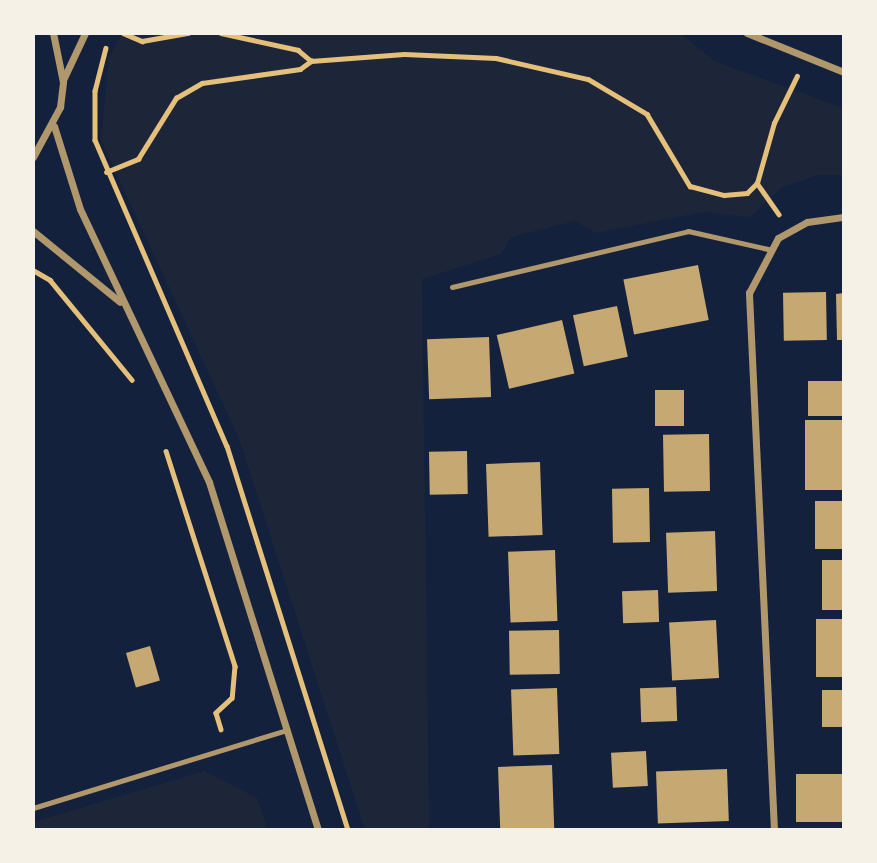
<!DOCTYPE html>
<html>
<head>
<meta charset="utf-8">
<style>
  body { margin:0 }
  #map { position:relative; width:877px; height:863px; overflow:hidden; background:#14213d; font-family:"PT Sans",sans-serif }
  div>[style] { position:absolute }
  .green>* { inset:0; background:#1d2539 }
  .building>* { inset:0; background:#c6a872; transform-origin:0 0 }
  .path>* { height:4.5px; margin:-2.25px; padding:0 2.25px; transform-origin:2.25px; border-radius:2.25px; background:#e5c07b }
  .service>* { height:5px; margin:-2.5px; padding:0 2.5px; transform-origin:2.5px; border-radius:2.5px; background:#b1986c }
  .minor>* { height:7px; margin:-3.5px; padding:0 3.5px; transform-origin:3.5px; border-radius:3.5px; background:#b1986c }
  span { translate:-50% -50%; white-space:nowrap; text-align:center; line-height:1.15; -webkit-text-stroke:5px #f6f1e7; paint-order:stroke }
  .frame { position:absolute; inset:0; border:35px solid #f6f1e7; pointer-events:none }
</style>
</head>
<body>
<div id="map">
  <div class="green">
    <div style="clip-path:polygon(122px 33px,680px 33px,716px 62px,844px 108px,844px 175px,818px 175px,781px 188px,750px 217px,703px 212px,596px 233px,575px 221px,511px 237px,501px 254px,422px 279px,429px 830px,365px 830px,240px 441px,101px 140px,109px 58px)"></div>
    <div style="clip-path:polygon(204px 771px,257px 798px,268px 830px,33px 830px,33px 822px)"></div>
  </div>
  <div class="building">
    <div style="left:698px;top:265px;width:56px;height:76px;rotate:79deg"></div>
    <div style="left:826px;top:292px;width:48px;height:43px;rotate:89deg"></div>
    <div style="clip-path:polygon(844px 293px,844px 340px,837px 340px,836px 294px)"></div>
    <div style="left:617px;top:306px;width:52px;height:45px;rotate:78deg"></div>
    <div style="left:562px;top:320px;width:55px;height:67px;rotate:77deg"></div>
    <div style="left:489px;top:337px;width:60px;height:62px;rotate:88deg"></div>
    <div style="left:844px;top:381px;width:35px;height:36px;rotate:90deg"></div>
    <div style="left:655px;top:390px;width:29px;height:36px"></div>
    <div style="left:844px;top:420px;width:70px;height:39px;rotate:90deg"></div>
    <div style="left:709px;top:434px;width:57px;height:46px;rotate:89deg"></div>
    <div style="left:467px;top:451px;width:43px;height:38px;rotate:89deg"></div>
    <div style="left:540px;top:462px;width:73px;height:54px;rotate:88deg"></div>
    <div style="left:649px;top:488px;width:54px;height:37px;rotate:89deg"></div>
    <div style="left:844px;top:501px;width:48px;height:29px;rotate:90deg"></div>
    <div style="left:715px;top:531px;width:60px;height:49px;rotate:88deg"></div>
    <div style="left:555px;top:550px;width:71px;height:47px;rotate:88deg"></div>
    <div style="left:822px;top:560px;width:22px;height:50px"></div>
    <div style="left:658px;top:590px;width:32px;height:36px;rotate:88deg"></div>
    <div style="left:844px;top:619px;width:58px;height:28px;rotate:90deg"></div>
    <div style="left:716px;top:620px;width:58px;height:47px;rotate:87deg"></div>
    <div style="left:559px;top:630px;width:44px;height:50px;rotate:89deg"></div>
    <div style="left:150px;top:646px;width:36px;height:25px;rotate:74deg"></div>
    <div style="left:676px;top:687px;width:34px;height:36px;rotate:88deg"></div>
    <div style="left:557px;top:688px;width:66px;height:46px;rotate:88deg"></div>
    <div style="left:844px;top:690px;width:37px;height:22px;rotate:90deg"></div>
    <div style="left:646px;top:751px;width:35px;height:35px;rotate:87deg"></div>
    <div style="left:552px;top:765px;width:65px;height:54px;rotate:88deg"></div>
    <div style="left:727px;top:769px;width:52px;height:71px;rotate:88deg"></div>
    <div style="left:844px;top:774px;width:48px;height:48px;rotate:90deg"></div>
  </div>
  <div class="path">
    <div style="left:123px;top:33px;width:21px;rotate:23deg"></div>
    <div style="left:142px;top:41px;width:47px;rotate:-9.9deg"></div>
    <div style="left:221px;top:33px;width:79px;rotate:12.4deg"></div>
    <div style="left:298px;top:50px;width:17px;rotate:40deg"></div>
    <div style="left:311px;top:61px;width:93px;rotate:-4.3deg"></div>
    <div style="left:404px;top:54px;width:92px;rotate:2.5deg"></div>
    <div style="left:496px;top:58px;width:94px;rotate:12.9deg"></div>
    <div style="left:588px;top:79px;width:69px;rotate:30.7deg"></div>
    <div style="left:647px;top:114px;width:84px;rotate:59.2deg"></div>
    <div style="left:690px;top:186px;width:35px;rotate:15deg"></div>
    <div style="left:724px;top:195px;width:23px;rotate:-5deg"></div>
    <div style="left:747px;top:193px;width:14px;rotate:-45deg"></div>
    <div style="left:757px;top:183px;width:62px;rotate:-74.2deg"></div>
    <div style="left:774px;top:123px;width:52px;rotate:-63.9deg"></div>
    <div style="left:106px;top:48px;width:44px;rotate:104.3deg"></div>
    <div style="left:95px;top:91px;width:49px;rotate:90deg"></div>
    <div style="left:95px;top:140px;width:333px;rotate:66.7deg"></div>
    <div style="left:227px;top:446px;width:403px;rotate:72.5deg"></div>
    <div style="left:106px;top:172px;width:35px;rotate:-22deg"></div>
    <div style="left:138px;top:159px;width:72px;rotate:-58.1deg"></div>
    <div style="left:176px;top:98px;width:30px;rotate:-30deg"></div>
    <div style="left:202px;top:83px;width:99px;rotate:-8.1deg"></div>
    <div style="left:300px;top:69px;width:14px;rotate:-36deg"></div>
    <div style="left:757px;top:183px;width:38px;rotate:55deg"></div>
    <div style="left:33px;top:270px;width:20px;rotate:30deg"></div>
    <div style="left:50px;top:280px;width:129px;rotate:50.6deg"></div>
    <div style="left:166px;top:451px;width:226px;rotate:72.2deg"></div>
    <div style="left:235px;top:666px;width:32px;rotate:95deg"></div>
    <div style="left:232px;top:698px;width:22px;rotate:137deg"></div>
    <div style="left:216px;top:713px;width:17px;rotate:73deg"></div>
  </div>
  <div class="service">
    <div style="left:452px;top:287px;width:243px;rotate:-13.3deg"></div>
    <div style="left:688px;top:231px;width:82px;rotate:12.7deg"></div>
    <div style="left:33px;top:808px;width:266px;rotate:-17.1deg"></div>
  </div>
  <div class="minor">
    <div style="left:747px;top:33px;width:105px;rotate:21.9deg"></div>
    <div style="left:63px;top:80px;width:52px;rotate:-64.9deg"></div>
    <div style="left:54px;top:126px;width:87px;rotate:72.6deg"></div>
    <div style="left:80px;top:209px;width:302px;rotate:64.7deg"></div>
    <div style="left:209px;top:482px;width:365px;rotate:72.6deg"></div>
    <div style="left:33px;top:157px;width:57px;rotate:-61.6deg"></div>
    <div style="left:60px;top:107px;width:25px;rotate:-83deg"></div>
    <div style="left:63px;top:82px;width:50px;rotate:-101.5deg"></div>
    <div style="left:33px;top:231px;width:112px;rotate:39.2deg"></div>
    <div style="left:774px;top:830px;width:538px;rotate:-92.67deg"></div>
    <div style="left:749px;top:293px;width:62px;rotate:-62.2deg"></div>
    <div style="left:778px;top:238px;width:33px;rotate:-29deg"></div>
    <div style="left:807px;top:222px;width:37px;rotate:-8deg"></div>
  </div>
  <div class="frame"></div>
</div>
</body>
</html>
